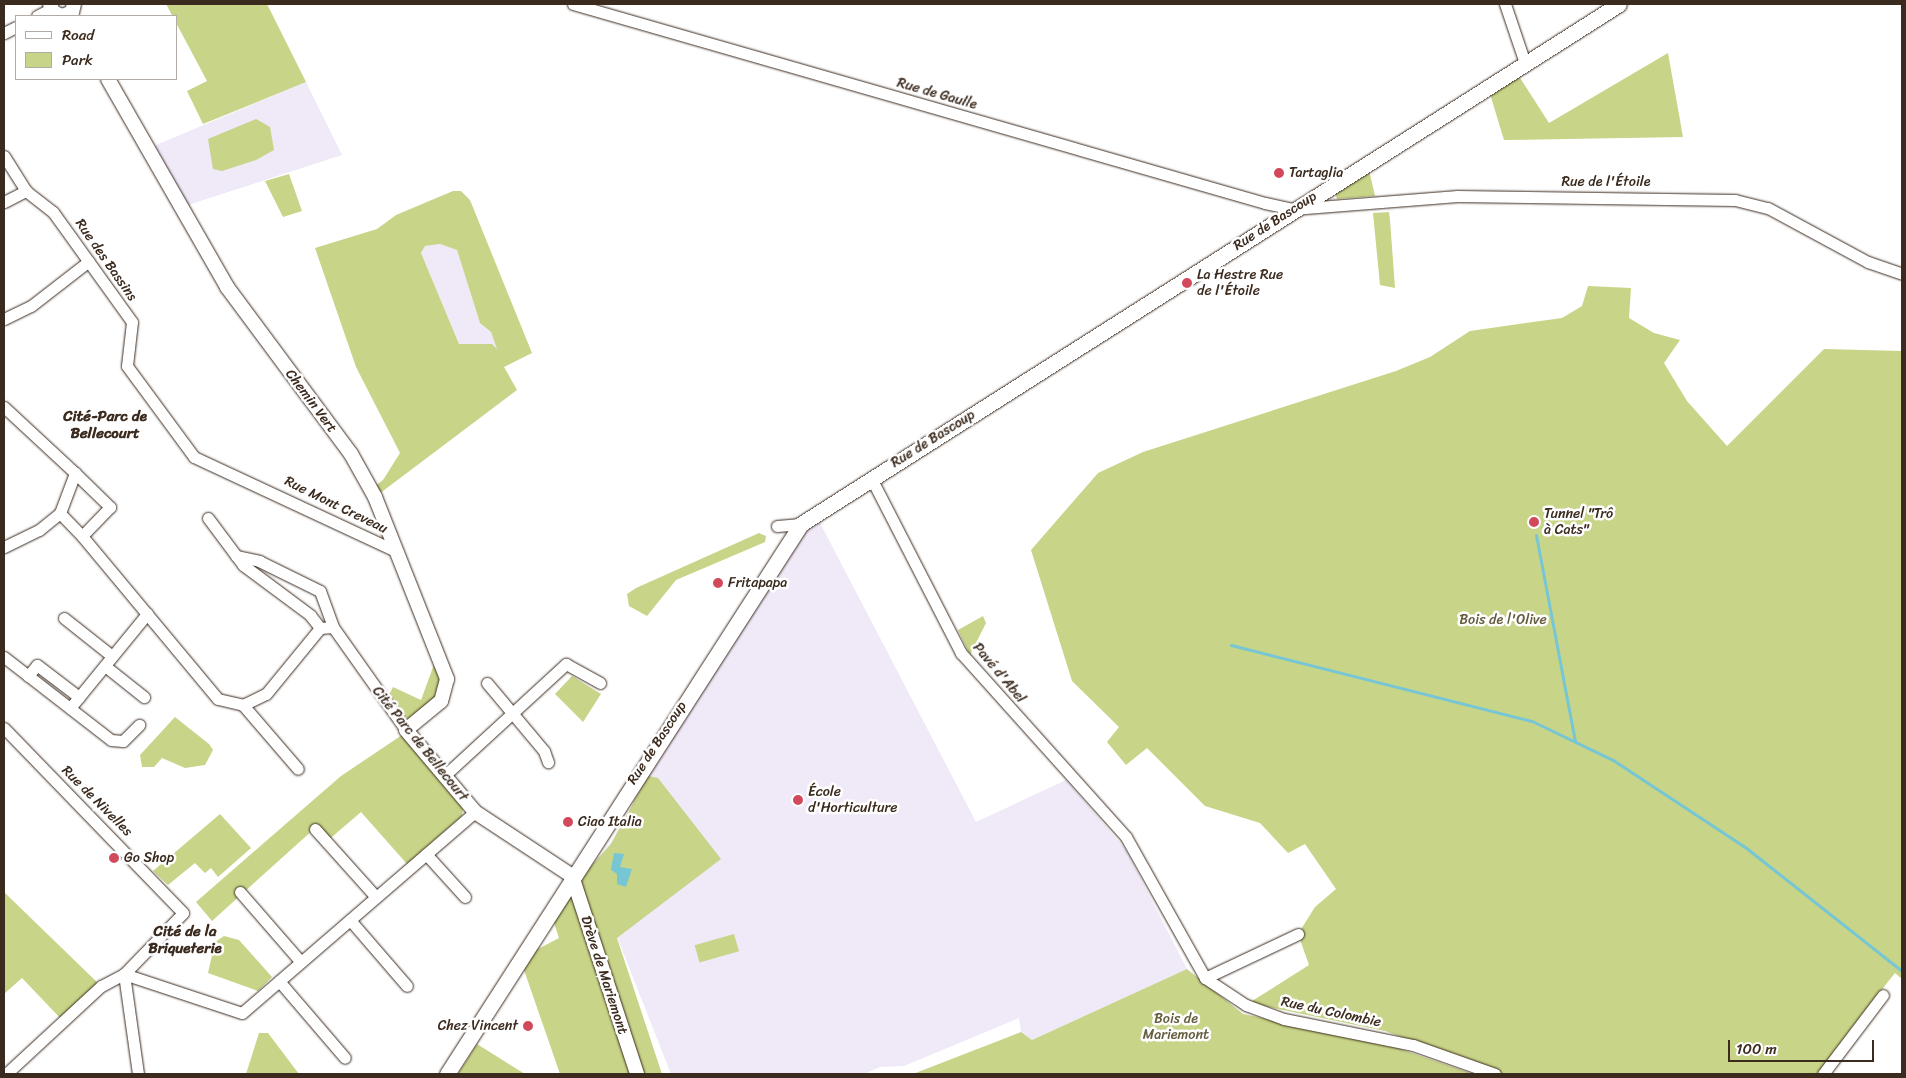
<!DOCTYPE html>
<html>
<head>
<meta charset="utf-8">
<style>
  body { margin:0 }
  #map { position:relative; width:1906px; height:1078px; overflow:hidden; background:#fff; font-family:Sriracha,sans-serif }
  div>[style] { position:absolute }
  .built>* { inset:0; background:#efe9f8 }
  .green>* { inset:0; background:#c8d487; transform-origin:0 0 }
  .water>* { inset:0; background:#77c6d4 }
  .stream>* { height:3px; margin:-1.5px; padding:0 1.5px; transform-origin:1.5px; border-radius:1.5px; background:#77c6d4 }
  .roads { filter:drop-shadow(0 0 1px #3b2a1e) drop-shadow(0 0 1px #3b2a1e) }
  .minor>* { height:11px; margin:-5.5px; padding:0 5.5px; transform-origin:5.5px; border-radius:5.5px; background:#fff }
  .tertiary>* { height:14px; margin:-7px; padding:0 7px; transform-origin:7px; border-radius:7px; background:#fff }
  .secondary>* { height:15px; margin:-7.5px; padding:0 7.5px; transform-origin:7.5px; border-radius:7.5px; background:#fff }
  .dots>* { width:14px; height:14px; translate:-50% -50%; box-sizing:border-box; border:2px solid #fff; border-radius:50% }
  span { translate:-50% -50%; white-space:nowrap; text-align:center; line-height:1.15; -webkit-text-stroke:5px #fff; paint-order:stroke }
  .street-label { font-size:14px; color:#3b2a1e }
  .poi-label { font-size:14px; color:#3b2a1e }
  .left { translate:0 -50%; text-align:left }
  .right { translate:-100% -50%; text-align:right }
  .park-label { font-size:14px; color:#655d3e }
  .neighbourhood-label { font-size:15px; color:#3b2a1e; font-weight:700 }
  .frame { position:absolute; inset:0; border:5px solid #3b2a1e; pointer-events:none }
  .legend { position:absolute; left:15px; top:15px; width:162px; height:65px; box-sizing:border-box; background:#fff; border:1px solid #b1aaa5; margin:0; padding:6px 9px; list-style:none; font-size:15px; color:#3b2a1e }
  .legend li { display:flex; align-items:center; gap:10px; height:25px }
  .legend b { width:25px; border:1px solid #b1aaa5 }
  .scale { position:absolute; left:1728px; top:1040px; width:146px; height:22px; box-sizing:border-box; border:2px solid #3b2a1e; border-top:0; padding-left:6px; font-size:15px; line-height:18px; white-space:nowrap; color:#3b2a1e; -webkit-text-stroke:4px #fff; paint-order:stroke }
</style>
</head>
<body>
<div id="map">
  <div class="built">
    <div style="clip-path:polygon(306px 82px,342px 155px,191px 204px,186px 210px,149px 148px)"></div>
    <div style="clip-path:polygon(440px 244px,457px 250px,480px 323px,491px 332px,498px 350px,484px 344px,459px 344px,421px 253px,425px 246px)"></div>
    <div style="clip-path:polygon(819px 521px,976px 822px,1066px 780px,1126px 850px,1187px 969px,1032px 1040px,1021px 1032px,1019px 1018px,904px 1066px,880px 1067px,864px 1074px,671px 1074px,590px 868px,611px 842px,633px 805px,633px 794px,804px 532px)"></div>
  </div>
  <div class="green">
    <div style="clip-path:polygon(166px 4px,267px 4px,306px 82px,203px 124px,187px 91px,207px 81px)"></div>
    <div style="clip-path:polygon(1668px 53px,1683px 137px,1504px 140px,1490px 94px,1515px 70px,1549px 123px)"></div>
    <div style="clip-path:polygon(256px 119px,270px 127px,274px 150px,256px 160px,222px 171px,213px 169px,208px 139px)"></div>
    <div style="clip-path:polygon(1369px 170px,1375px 196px,1337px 199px,1335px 193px)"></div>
    <div style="clip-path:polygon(289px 174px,302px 211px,283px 217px,265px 181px)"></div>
    <div style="clip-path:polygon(evenodd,453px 191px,461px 191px,470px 200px,532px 353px,504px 367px,517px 390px,375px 497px,371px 489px,383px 480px,400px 453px,356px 367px,315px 248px,377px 229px,396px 215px,453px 191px,440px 244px,457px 250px,480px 323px,491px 332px,497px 349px,492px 344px,459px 344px,421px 253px,425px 246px,440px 244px)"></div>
    <div style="clip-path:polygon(1389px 212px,1390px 220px,1395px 288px,1380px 285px,1373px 213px)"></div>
    <div style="clip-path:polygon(1588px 286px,1631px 288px,1629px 318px,1654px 333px,1680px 340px,1664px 363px,1687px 401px,1727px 446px,1824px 349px,1902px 351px,1902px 979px,1895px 973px,1887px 983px,1818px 1074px,1501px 1074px,1385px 1031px,1249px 1003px,1309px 965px,1298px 934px,1315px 907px,1336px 889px,1305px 844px,1288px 853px,1260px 823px,1205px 806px,1147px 748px,1126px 765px,1107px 742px,1119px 727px,1072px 681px,1031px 550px,1098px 473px,1143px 452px,1396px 371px,1430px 357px,1470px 331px,1562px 318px,1582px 306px)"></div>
    <div style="clip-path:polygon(759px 533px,766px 536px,765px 542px,676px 580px,647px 616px,629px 606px,627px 594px,636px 588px)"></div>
    <div style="clip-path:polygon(983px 616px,986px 623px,970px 655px,958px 630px)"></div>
    <div style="clip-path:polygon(436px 659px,443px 678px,439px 696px,406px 722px,387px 699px,393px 687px,421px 700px)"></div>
    <div style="clip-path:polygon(572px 676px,601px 694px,583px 722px,555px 694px)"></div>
    <div style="clip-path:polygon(175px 717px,209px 744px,213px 750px,205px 765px,185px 768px,162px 758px,154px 767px,142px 767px,140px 755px)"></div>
    <div style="clip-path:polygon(402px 735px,463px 808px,462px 816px,407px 864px,361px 812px,326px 842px,314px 829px,212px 921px,196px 902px,341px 776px)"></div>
    <div style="clip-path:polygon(648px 776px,658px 778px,721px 859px,617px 938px,662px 1074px,560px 1074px,524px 970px,536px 950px,559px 938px,550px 911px,581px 861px,591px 866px,611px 844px)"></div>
    <div style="clip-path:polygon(220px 814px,251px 848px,218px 877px,211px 868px,205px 873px,195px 863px,168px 885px,153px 871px)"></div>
    <div style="clip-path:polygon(4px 892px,101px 986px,63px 1021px,22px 978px,4px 994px)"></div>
    <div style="left:734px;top:934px;width:18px;height:41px;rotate:74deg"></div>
    <div style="clip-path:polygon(224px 936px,239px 940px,272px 977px,258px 991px,208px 973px,215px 942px)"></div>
    <div style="clip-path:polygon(1187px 969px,1243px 1014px,1380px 1042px,1473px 1074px,913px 1074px,1021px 1032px,1032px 1040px)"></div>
    <div style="clip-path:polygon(259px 1033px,268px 1033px,299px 1074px,246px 1074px)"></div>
    <div style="clip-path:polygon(477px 1044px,525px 1074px,458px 1074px)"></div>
  </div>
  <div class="water">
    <div style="clip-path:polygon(614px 853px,624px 854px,620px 867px,632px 869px,626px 887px,617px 884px,617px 874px,611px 870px)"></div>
  </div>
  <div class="stream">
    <div style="left:1536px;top:535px;width:210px;rotate:79.3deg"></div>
    <div style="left:1231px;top:645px;width:310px;rotate:14.2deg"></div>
    <div style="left:1532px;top:721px;width:90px;rotate:25.7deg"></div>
    <div style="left:1613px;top:760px;width:158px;rotate:33.4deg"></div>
    <div style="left:1745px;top:847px;width:200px;rotate:38.3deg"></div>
  </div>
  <div class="roads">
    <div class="minor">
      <div style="left:573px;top:4px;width:720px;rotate:16.04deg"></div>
      <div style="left:1265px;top:203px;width:29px;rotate:12deg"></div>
      <div style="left:1293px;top:209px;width:165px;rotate:-4.5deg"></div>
      <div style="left:1457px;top:196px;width:278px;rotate:0.8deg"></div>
      <div style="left:1735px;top:200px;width:34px;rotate:14deg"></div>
      <div style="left:1768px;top:208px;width:114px;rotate:28.4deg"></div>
      <div style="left:1868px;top:262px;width:36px;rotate:19deg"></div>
      <div style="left:1505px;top:4px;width:62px;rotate:71.3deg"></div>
      <div style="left:37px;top:16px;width:16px;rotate:-27deg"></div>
      <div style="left:4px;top:33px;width:13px;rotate:-27deg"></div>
      <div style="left:4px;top:156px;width:41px;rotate:57.8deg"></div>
      <div style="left:26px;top:191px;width:34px;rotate:38deg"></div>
      <div style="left:53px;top:212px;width:135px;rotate:54.3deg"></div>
      <div style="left:132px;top:322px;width:44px;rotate:96.5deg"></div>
      <div style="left:127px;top:366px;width:113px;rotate:53.6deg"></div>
      <div style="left:194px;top:457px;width:225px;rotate:25deg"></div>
      <div style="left:4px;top:202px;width:25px;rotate:-27deg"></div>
      <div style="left:4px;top:319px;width:30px;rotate:-26deg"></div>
      <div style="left:31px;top:306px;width:73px;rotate:-37.8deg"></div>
      <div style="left:4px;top:407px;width:97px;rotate:42.9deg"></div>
      <div style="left:75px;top:473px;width:49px;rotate:44.2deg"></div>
      <div style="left:110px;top:507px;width:40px;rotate:134deg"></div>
      <div style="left:82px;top:536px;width:32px;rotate:-134deg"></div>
      <div style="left:60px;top:513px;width:43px;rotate:-69.4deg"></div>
      <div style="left:871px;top:478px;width:197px;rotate:62.8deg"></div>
      <div style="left:961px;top:653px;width:247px;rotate:48.1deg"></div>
      <div style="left:1126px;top:837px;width:162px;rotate:60.7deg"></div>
      <div style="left:1205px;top:978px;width:49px;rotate:33.4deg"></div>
      <div style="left:1246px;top:1005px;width:40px;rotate:20.2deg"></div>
      <div style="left:1284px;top:1019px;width:132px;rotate:11.4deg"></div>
      <div style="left:1413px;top:1045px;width:87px;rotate:19.5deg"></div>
      <div style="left:208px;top:518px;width:59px;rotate:53.3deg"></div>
      <div style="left:243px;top:565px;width:84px;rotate:36.7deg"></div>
      <div style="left:310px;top:615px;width:16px;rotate:52deg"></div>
      <div style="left:777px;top:526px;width:24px;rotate:-5deg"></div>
      <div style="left:82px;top:536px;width:212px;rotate:50.2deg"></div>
      <div style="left:218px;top:699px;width:26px;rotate:13deg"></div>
      <div style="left:243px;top:705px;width:25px;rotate:-26deg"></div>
      <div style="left:266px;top:694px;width:85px;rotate:-50.7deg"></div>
      <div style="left:320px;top:628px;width:13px;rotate:-4deg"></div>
      <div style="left:333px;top:627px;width:126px;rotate:54.7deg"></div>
      <div style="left:4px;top:547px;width:39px;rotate:-26deg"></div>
      <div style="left:39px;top:530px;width:27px;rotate:-39deg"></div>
      <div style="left:236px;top:556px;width:24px;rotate:12deg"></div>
      <div style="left:259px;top:561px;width:68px;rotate:26.2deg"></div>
      <div style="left:320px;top:591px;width:38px;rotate:70deg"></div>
      <div style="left:64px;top:618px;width:61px;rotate:38.4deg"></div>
      <div style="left:4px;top:657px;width:135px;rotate:37.8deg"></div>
      <div style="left:111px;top:740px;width:12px;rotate:5deg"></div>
      <div style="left:123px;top:741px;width:23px;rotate:-45deg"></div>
      <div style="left:105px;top:666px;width:50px;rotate:38.5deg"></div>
      <div style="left:28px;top:676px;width:14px;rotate:-51deg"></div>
      <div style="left:37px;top:665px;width:53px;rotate:37.3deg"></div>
      <div style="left:487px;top:683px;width:89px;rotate:50deg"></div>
      <div style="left:544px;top:751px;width:12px;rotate:70deg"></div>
      <div style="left:243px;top:705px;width:84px;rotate:49.3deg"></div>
      <div style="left:70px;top:708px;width:122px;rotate:-50.7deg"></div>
      <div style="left:4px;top:728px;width:257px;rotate:45.9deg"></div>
      <div style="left:183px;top:913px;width:85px;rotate:134deg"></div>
      <div style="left:124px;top:974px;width:26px;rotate:152deg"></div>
      <div style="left:101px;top:986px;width:129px;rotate:137.2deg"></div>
      <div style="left:444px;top:776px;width:166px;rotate:-42.6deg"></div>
      <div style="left:566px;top:664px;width:39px;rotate:29deg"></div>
      <div style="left:315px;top:829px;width:91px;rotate:48.1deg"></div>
      <div style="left:426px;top:854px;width:58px;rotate:47.8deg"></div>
      <div style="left:240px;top:892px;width:91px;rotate:49deg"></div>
      <div style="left:350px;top:920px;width:87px;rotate:49.2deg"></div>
      <div style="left:124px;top:974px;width:124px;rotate:18.3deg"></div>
      <div style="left:242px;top:1013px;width:308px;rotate:-40.8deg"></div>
      <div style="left:124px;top:974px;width:101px;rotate:82deg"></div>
      <div style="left:1205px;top:978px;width:103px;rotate:-25.3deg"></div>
      <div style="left:279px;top:981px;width:101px;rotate:49.4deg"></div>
      <div style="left:1823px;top:1074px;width:99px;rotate:-52.8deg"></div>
    </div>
    <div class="tertiary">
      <div style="left:50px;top:4px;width:9px;rotate:69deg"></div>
      <div style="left:53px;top:12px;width:10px;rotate:24deg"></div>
      <div style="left:63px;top:16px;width:10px;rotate:-24deg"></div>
      <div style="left:72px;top:12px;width:8px;rotate:-76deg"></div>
      <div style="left:108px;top:79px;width:240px;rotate:60.2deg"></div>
      <div style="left:227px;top:287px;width:208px;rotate:53.4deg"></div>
      <div style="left:351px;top:454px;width:49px;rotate:60.8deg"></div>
      <div style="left:375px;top:497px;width:196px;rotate:68.4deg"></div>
      <div style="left:447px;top:679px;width:23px;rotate:105deg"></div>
      <div style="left:441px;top:701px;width:45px;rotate:140.4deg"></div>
      <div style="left:406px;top:730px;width:107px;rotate:49.9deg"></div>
      <div style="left:475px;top:812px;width:116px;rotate:33.4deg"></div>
      <div style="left:572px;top:876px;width:208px;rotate:71.8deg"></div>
    </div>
    <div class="secondary">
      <div style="left:447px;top:1074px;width:654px;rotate:-57.23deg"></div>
      <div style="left:801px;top:524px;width:969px;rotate:-32.44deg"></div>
    </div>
  </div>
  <div class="dots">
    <div style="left:1279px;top:173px;background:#d1495b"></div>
    <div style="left:1187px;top:283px;background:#d1495b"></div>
    <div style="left:1534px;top:522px;background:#d1495b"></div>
    <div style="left:718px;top:583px;background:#d1495b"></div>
    <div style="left:798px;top:800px;background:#d1495b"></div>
    <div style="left:568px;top:822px;background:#d1495b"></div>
    <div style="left:114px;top:858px;background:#d1495b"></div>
    <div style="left:528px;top:1026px;background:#d1495b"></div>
  </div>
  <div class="street-label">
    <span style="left:937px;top:94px;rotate:16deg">Rue de Gaulle</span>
    <span style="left:1606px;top:182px">Rue de l'Étoile</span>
    <span style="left:1275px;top:221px;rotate:-33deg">Rue de Bascoup</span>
    <span style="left:106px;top:260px;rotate:55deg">Rue des Bassins</span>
    <span style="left:311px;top:401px;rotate:53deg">Chemin Vert</span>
    <span style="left:933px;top:439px;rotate:-32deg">Rue de Bascoup</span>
    <span style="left:336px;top:505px;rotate:26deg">Rue Mont Creveau</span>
    <span style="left:999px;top:673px;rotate:50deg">Pavé d'Abel</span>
    <span style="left:657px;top:743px;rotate:-57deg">Rue de Bascoup</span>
    <span style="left:420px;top:744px;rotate:51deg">Cité Parc de Bellecourt</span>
    <span style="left:97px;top:801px;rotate:45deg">Rue de Nivelles</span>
    <span style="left:604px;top:975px;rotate:72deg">Drève de Mariemont</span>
    <span style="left:1331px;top:1012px;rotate:12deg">Rue du Colombie</span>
  </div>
  <div class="poi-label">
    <span class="left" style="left:1289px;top:173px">Tartaglia</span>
    <span class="left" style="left:1197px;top:283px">La Hestre Rue<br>de l'Étoile</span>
    <span class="left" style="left:1544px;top:522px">Tunnel "Trô<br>à Cats"</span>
    <span class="left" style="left:728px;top:583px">Fritapapa</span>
    <span class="left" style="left:808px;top:800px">École<br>d'Horticulture</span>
    <span class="left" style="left:578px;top:822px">Ciao Italia</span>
    <span class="left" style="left:124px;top:858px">Go Shop</span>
    <span class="right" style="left:518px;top:1026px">Chez Vincent</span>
  </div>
  <div class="park-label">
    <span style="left:1503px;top:620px">Bois de l'Olive</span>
    <span style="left:1176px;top:1027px">Bois de<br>Mariemont</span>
  </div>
  <div class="neighbourhood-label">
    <span style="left:105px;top:425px">Cité-Parc de<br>Bellecourt</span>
    <span style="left:185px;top:940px">Cité de la<br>Briqueterie</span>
  </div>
  <div class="frame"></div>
  <ul class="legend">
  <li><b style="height:6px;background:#fff"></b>Road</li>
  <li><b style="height:14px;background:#c8d487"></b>Park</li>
  </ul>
  <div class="scale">100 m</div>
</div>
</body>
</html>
